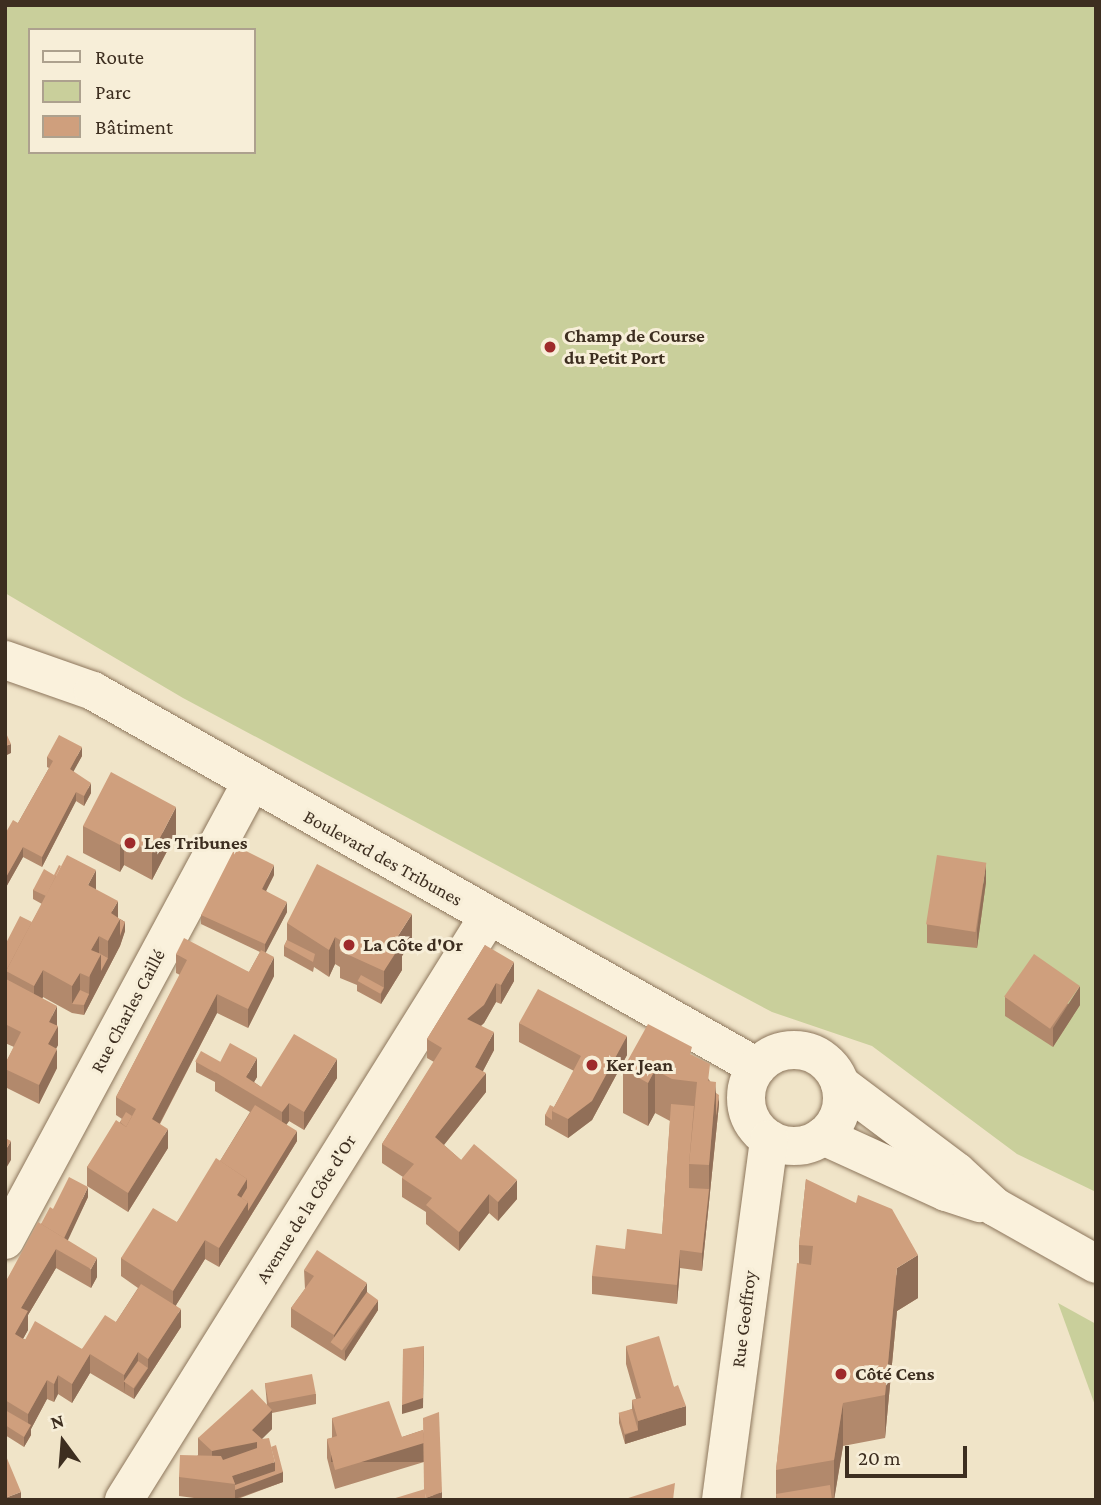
<!DOCTYPE html>
<html>
<head>
<meta charset="utf-8">
<style>
  body { margin:0 }
  #map { position:relative; width:1101px; height:1505px; overflow:hidden; background:#f0e4c8; font-family:"Crimson Pro",serif }
  div>[style] { position:absolute }
  .green>* { inset:0; background:#c9cf9b }
  .roads { filter:drop-shadow(0 0 2px #8d765c) drop-shadow(0 0 2px #8d765c) }
  .minor>* { height:38px; margin:-19px; padding:0 19px; transform-origin:19px; border-radius:19px; background:#faf1dc }
  .minor>.ring { margin:-19px; padding:0; box-sizing:content-box; background:none; border:38px solid #faf1dc; border-radius:50% }
  .wall>* { inset:0; background:#b2896c }
  .shaded-wall>* { inset:0; background:#916f58; transform-origin:0 0 }
  .building>* { inset:0; background:#cf9f7d; transform-origin:0 0 }
  .dots>* { width:19px; height:19px; translate:-50% -50%; box-sizing:border-box; border:4px solid #f7eed8; border-radius:50% }
  span { translate:-50% -50%; white-space:nowrap; text-align:center; line-height:1.15; -webkit-text-stroke:6px #f7eed8; paint-order:stroke }
  .poi-label { font-size:19px; color:#3d2e20; font-weight:700 }
  .left { translate:0 -50%; text-align:left }
  .street-label { font-size:19px; color:#3d2e20 }
  .frame { position:absolute; inset:0; border:7px solid #3d2e20; pointer-events:none }
  .legend { position:absolute; left:28px; top:28px; width:228px; height:126px; box-sizing:border-box; background:#f7eed8; border:2px solid #ada18e; margin:0; padding:9px 12px; list-style:none; font-size:21px; color:#3d2e20 }
  .legend li { display:flex; align-items:center; gap:14px; height:35px }
  .legend b { width:35px; border:2px solid #ada18e }
  .north { position:absolute; left:28px; top:1407px; width:70px; height:70px; -webkit-text-stroke:5px #f7eed8; paint-order:stroke; rotate:344deg; font-size:19px; font-weight:700; line-height:28px; text-align:center; color:#3d2e20 }
  .north::after { content:''; display:block; margin:auto; width:24px; height:32px; background:#3d2e20; clip-path:polygon(50% 0,100% 100%,50% 72%,0 100%) }
  .scale { position:absolute; left:845px; top:1446px; width:122px; height:32px; box-sizing:border-box; border:4px solid #3d2e20; border-top:0; padding-left:9px; font-size:21px; line-height:24px; white-space:nowrap; color:#3d2e20; -webkit-text-stroke:5px #f7eed8; paint-order:stroke }
</style>
</head>
<body>
<div id="map">
  <div class="green">
    <div style="clip-path:polygon(evenodd,5px 5px,1096px 5px,1096px 1192px,1017px 1154px,872px 1046px,772px 1012px,183px 698px,5px 593px,5px 5px,30px 30px,254px 30px,254px 152px,30px 152px,30px 30px)"></div>
    <div style="clip-path:polygon(1058px 1303px,1096px 1324px,1096px 1408px)"></div>
  </div>
  <div class="roads">
    <div class="minor">
      <div style="left:5px;top:660px;width:93px;rotate:19.4deg"></div>
      <div style="left:93px;top:691px;width:763px;rotate:29.52deg"></div>
      <div class="ring" style="left:746px;top:1050px;width:58px;height:58px"></div>
      <div style="left:840px;top:1084px;width:146px;rotate:36.9deg"></div>
      <div style="left:957px;top:1172px;width:52px;rotate:42.6deg"></div>
      <div style="left:995px;top:1207px;width:116px;rotate:29.4deg"></div>
      <div style="left:823px;top:1136px;width:135px;rotate:24.5deg"></div>
      <div style="left:946px;top:1192px;width:36px;rotate:18deg"></div>
      <div style="left:5px;top:1240px;width:519px;rotate:-61.71deg"></div>
      <div style="left:124px;top:1500px;width:687px;rotate:-58.02deg"></div>
      <div style="left:721px;top:1500px;width:364px;rotate:-82.4deg"></div>
    </div>
  </div>
  <div class="wall">
    <div style="clip-path:polygon(82px 756px,73px 771px,91px 793px,84px 806px,76px 801px,42px 867px,23px 857px,5px 889px,5px 834px,18px 823px,49px 768px,47px 767px,47px 757px)"></div>
    <div style="clip-path:polygon(83px 826px,176px 834px,152px 880px,124px 865px,120px 872px,83px 853px)"></div>
    <div style="clip-path:polygon(54px 875px,96px 890px,118px 918px,125px 931px,120px 946px,84px 1015px,72px 1013px,43px 997px,42px 998px,57px 1025px,58px 1045px,56px 1049px,57px 1068px,39px 1104px,5px 1087px,5px 1064px,14px 1047px,5px 1043px,5px 945px,32px 922px,42px 904px,33px 899px,33px 890px)"></div>
    <div style="clip-path:polygon(274px 875px,266px 891px,287px 912px,265px 953px,274px 976px,248px 1028px,217px 1013px,160px 1124px,168px 1148px,128px 1212px,87px 1186px,87px 1167px,122px 1119px,116px 1115px,116px 1097px,180px 975px,176px 973px,176px 954px,249px 972px,260px 952px,201px 924px,201px 915px)"></div>
    <div style="clip-path:polygon(986px 882px,977px 948px,927px 943px,927px 924px)"></div>
    <div style="clip-path:polygon(287px 923px,412px 941px,402px 956px,402px 970px,381px 1004px,357px 991px,357px 985px,340px 978px,340px 967px,335px 964px,329px 977px,314px 967px,313px 972px,284px 956px,284px 946px,287px 940px)"></div>
    <div style="clip-path:polygon(485px 945px,514px 981px,501px 1004px,496px 1002px,484px 1023px,481px 1026px,494px 1050px,483px 1071px,486px 1092px,444px 1145px,461px 1160px,517px 1199px,498px 1221px,489px 1213px,459px 1251px,426px 1224px,426px 1212px,402px 1197px,402px 1178px,403px 1177px,382px 1163px,382px 1144px,434px 1062px,427px 1058px,427px 1039px)"></div>
    <div style="clip-path:polygon(1005px 997px,1080px 1005px,1053px 1047px,1005px 1016px)"></div>
    <div style="clip-path:polygon(519px 1023px,627px 1055px,592px 1120px,568px 1138px,545px 1125px,545px 1115px,554px 1107px,574px 1071px,519px 1042px)"></div>
    <div style="clip-path:polygon(692px 1055px,710px 1081px,716px 1093px,719px 1104px,702px 1271px,680px 1268px,677px 1304px,592px 1294px,592px 1276px,625px 1249px,662px 1234px,670px 1121px,655px 1113px,648px 1126px,623px 1113px,623px 1069px)"></div>
    <div style="clip-path:polygon(196px 1062px,221px 1062px,257px 1077px,254px 1082px,261px 1087px,337px 1078px,304px 1130px,289px 1121px,286px 1125px,297px 1141px,219px 1267px,205px 1259px,176px 1305px,181px 1327px,134px 1399px,90px 1373px,72px 1403px,58px 1394px,54px 1402px,47px 1399px,31px 1429px,31px 1435px,24px 1447px,5px 1435px,5px 1283px,41px 1224px,53px 1209px,88px 1197px,67px 1240px,97px 1277px,91px 1288px,56px 1268px,28px 1315px,28px 1330px,23px 1339px,82px 1349px,116px 1322px,138px 1288px,121px 1276px,121px 1258px,177px 1222px,220px 1161px,250px 1112px,215px 1091px,215px 1082px,196px 1072px)"></div>
    <div style="clip-path:polygon(806px 1179px,918px 1298px,897px 1311px,885px 1438px,843px 1446px,834px 1500px,776px 1500px,776px 1470px,799px 1263px,799px 1245px)"></div>
    <div style="clip-path:polygon(304px 1270px,367px 1292px,378px 1310px,345px 1361px,291px 1327px,291px 1308px,305px 1289px)"></div>
    <div style="clip-path:polygon(626px 1346px,674px 1387px,686px 1425px,625px 1444px,619px 1423px,619px 1414px,632px 1409px,632px 1400px,636px 1399px,626px 1364px)"></div>
    <div style="clip-path:polygon(265px 1383px,316px 1394px,316px 1404px,272px 1413px,272px 1429px,261px 1439px,283px 1482px,235px 1500px,209px 1500px,179px 1496px,179px 1477px,198px 1455px,198px 1438px,267px 1405px)"></div>
    <div style="clip-path:polygon(332px 1418px,402px 1437px,423px 1430px,442px 1500px,424px 1489px,424px 1462px,335px 1489px,327px 1458px,327px 1439px,332px 1438px)"></div>
  </div>
  <div class="shaded-wall">
    <div style="clip-path:polygon(11px 744px,11px 753px,5px 756px,5px 746px)"></div>
    <div style="clip-path:polygon(82px 747px,82px 756px,70px 778px,70px 769px)"></div>
    <div style="clip-path:polygon(91px 783px,91px 793px,84px 806px,84px 796px)"></div>
    <div style="clip-path:polygon(76px 792px,76px 801px,42px 867px,42px 857px)"></div>
    <div style="clip-path:polygon(176px 807px,176px 834px,152px 880px,152px 853px)"></div>
    <div style="clip-path:polygon(124px 838px,124px 865px,120px 872px,120px 845px)"></div>
    <div style="clip-path:polygon(23px 847px,23px 857px,5px 889px,5px 879px)"></div>
    <div style="clip-path:polygon(986px 863px,986px 882px,977px 948px,977px 930px)"></div>
    <div style="clip-path:polygon(274px 865px,274px 875px,262px 899px,262px 889px)"></div>
    <div style="clip-path:polygon(96px 870px,96px 897px,88px 885px)"></div>
    <div style="clip-path:polygon(118px 901px,118px 922px,120px 919px,125px 922px,125px 931px,120px 946px,84px 1015px,84px 1005px,89px 994px,91px 950px,99px 936px,99px 958px,101px 954px,108px 958px,108px 941px,111px 913px)"></div>
    <div style="clip-path:polygon(287px 902px,287px 912px,265px 954px,265px 944px)"></div>
    <div style="clip-path:polygon(412px 914px,412px 941px,402px 956px,402px 970px,381px 1004px,381px 994px,384px 988px,384px 971px,396px 939px)"></div>
    <div style="clip-path:polygon(335px 937px,335px 964px,329px 977px,329px 950px)"></div>
    <div style="clip-path:polygon(274px 957px,274px 976px,248px 1028px,248px 1009px)"></div>
    <div style="clip-path:polygon(514px 962px,514px 981px,501px 1004px,501px 985px)"></div>
    <div style="clip-path:polygon(43px 970px,43px 997px,34px 1013px,34px 986px)"></div>
    <div style="clip-path:polygon(80px 973px,80px 1000px,72px 1004px,72px 1013px,72px 986px)"></div>
    <div style="clip-path:polygon(496px 983px,496px 1002px,484px 1023px,467px 1037px,467px 1019px)"></div>
    <div style="clip-path:polygon(1080px 986px,1080px 1005px,1053px 1047px,1053px 1028px)"></div>
    <div style="clip-path:polygon(217px 994px,217px 1013px,152px 1138px,152px 1119px)"></div>
    <div style="clip-path:polygon(57px 1006px,57px 1025px,49px 1041px,49px 1022px)"></div>
    <div style="clip-path:polygon(58px 1026px,58px 1045px,48px 1063px,48px 1044px)"></div>
    <div style="clip-path:polygon(494px 1032px,494px 1050px,475px 1086px,475px 1067px)"></div>
    <div style="clip-path:polygon(627px 1036px,627px 1055px,592px 1120px,568px 1138px,568px 1119px)"></div>
    <div style="clip-path:polygon(57px 1049px,57px 1068px,39px 1104px,39px 1085px)"></div>
    <div style="clip-path:polygon(257px 1058px,257px 1077px,248px 1092px,246px 1077px)"></div>
    <div style="clip-path:polygon(337px 1059px,337px 1078px,304px 1130px,304px 1112px)"></div>
    <div style="clip-path:polygon(655px 1070px,655px 1113px,648px 1126px,648px 1083px)"></div>
    <div style="clip-path:polygon(486px 1073px,486px 1092px,435px 1156px,435px 1137px)"></div>
    <div style="clip-path:polygon(716px 1082px,716px 1116px,719px 1095px,719px 1104px,702px 1271px,702px 1253px,709px 1189px,709px 1165px)"></div>
    <div style="clip-path:polygon(289px 1103px,289px 1121px,282px 1131px,282px 1112px)"></div>
    <div style="clip-path:polygon(168px 1129px,168px 1148px,128px 1212px,128px 1193px)"></div>
    <div style="clip-path:polygon(297px 1131px,297px 1141px,219px 1267px,219px 1248px,248px 1202px)"></div>
    <div style="clip-path:polygon(11px 1141px,11px 1160px,5px 1170px,5px 1151px)"></div>
    <div style="clip-path:polygon(247px 1179px,247px 1197px,241px 1207px,237px 1195px)"></div>
    <div style="clip-path:polygon(517px 1180px,517px 1199px,498px 1221px,498px 1202px)"></div>
    <div style="clip-path:polygon(88px 1187px,88px 1197px,62px 1253px,61px 1245px)"></div>
    <div style="clip-path:polygon(489px 1194px,489px 1213px,459px 1251px,459px 1232px)"></div>
    <div style="clip-path:polygon(205px 1240px,205px 1259px,173px 1310px,173px 1291px)"></div>
    <div style="clip-path:polygon(56px 1249px,56px 1268px,28px 1315px,28px 1330px,15px 1353px,15px 1334px,21px 1308px)"></div>
    <div style="clip-path:polygon(680px 1250px,680px 1268px,677px 1304px,677px 1285px)"></div>
    <div style="clip-path:polygon(918px 1255px,918px 1298px,897px 1311px,885px 1438px,885px 1395px,897px 1268px)"></div>
    <div style="clip-path:polygon(97px 1258px,97px 1277px,91px 1288px,91px 1269px)"></div>
    <div style="clip-path:polygon(367px 1283px,367px 1302px,334px 1345px,334px 1335px)"></div>
    <div style="clip-path:polygon(378px 1300px,378px 1310px,345px 1361px,345px 1351px)"></div>
    <div style="clip-path:polygon(181px 1309px,181px 1327px,134px 1399px,134px 1389px,148px 1368px,148px 1359px)"></div>
    <div style="clip-path:polygon(424px 1346px,423px 1408px,402px 1414px,402px 1405px)"></div>
    <div style="clip-path:polygon(138px 1352px,138px 1370px,125px 1382px,124px 1393px,124px 1375px)"></div>
    <div style="clip-path:polygon(90px 1354px,90px 1373px,72px 1403px,72px 1384px)"></div>
    <div style="clip-path:polygon(58px 1375px,58px 1394px,54px 1402px,54px 1384px)"></div>
    <div style="clip-path:polygon(47px 1380px,47px 1399px,31px 1429px,31px 1435px,24px 1447px,24px 1437px,28px 1429px,28px 1414px)"></div>
    <div style="clip-path:polygon(843px 1403px,843px 1446px,834px 1500px,834px 1460px)"></div>
    <div style="clip-path:polygon(686px 1406px,686px 1425px,625px 1444px,625px 1435px,638px 1430px,638px 1421px)"></div>
    <div style="clip-path:polygon(272px 1410px,272px 1429px,257px 1444px,257px 1461px,212px 1470px,212px 1451px,252px 1430px)"></div>
    <div style="left:424px;top:1443px;width:19px;height:93px;rotate:90deg"></div>
    <div style="clip-path:polygon(275px 1462px,283px 1472px,283px 1482px,235px 1499px,235px 1484px,232px 1476px)"></div>
    <div style="clip-path:polygon(21px 1492px,21px 1500px,5px 1500px,5px 1498px)"></div>
    <div style="clip-path:polygon(442px 1492px,442px 1500px,425px 1500px,425px 1498px)"></div>
  </div>
  <div class="building">
    <div style="clip-path:polygon(5px 731px,11px 744px,5px 746px)"></div>
    <div style="clip-path:polygon(59px 735px,82px 747px,70px 769px,91px 783px,84px 796px,76px 792px,42px 857px,23px 847px,5px 879px,5px 834px,13px 820px,18px 823px,53px 761px,47px 757px)"></div>
    <div style="clip-path:polygon(111px 772px,176px 807px,152px 853px,124px 838px,120px 845px,83px 826px)"></div>
    <div style="clip-path:polygon(236px 846px,274px 865px,262px 889px,287px 902px,265px 944px,201px 915px)"></div>
    <div style="clip-path:polygon(67px 855px,96px 870px,88px 885px,118px 901px,111px 913px,120px 919px,108px 941px,99px 936px,91px 950px,101px 954px,89px 977px,80px 973px,72px 986px,43px 970px,34px 986px,6px 971px)"></div>
    <div style="left:937px;top:855px;width:50px;height:70px;rotate:9deg"></div>
    <div style="clip-path:polygon(317px 864px,412px 914px,396px 939px,402px 943px,384px 971px,340px 951px,345px 943px,335px 937px,329px 950px,287px 923px)"></div>
    <div style="clip-path:polygon(59px 865px,61px 866px,46px 896px,33px 890px,44px 869px,54px 875px)"></div>
    <div style="clip-path:polygon(20px 916px,32px 922px,6px 971px,5px 981px,5px 945px)"></div>
    <div style="clip-path:polygon(120px 919px,125px 922px,120px 936px)"></div>
    <div style="clip-path:polygon(184px 938px,249px 972px,261px 950px,274px 957px,248px 1009px,217px 994px,152px 1119px,168px 1129px,128px 1193px,87px 1167px,116px 1120px,126px 1127px,136px 1109px,116px 1097px,187px 960px,176px 954px)"></div>
    <div style="clip-path:polygon(287px 940px,315px 954px,313px 962px,284px 946px)"></div>
    <div style="clip-path:polygon(485px 945px,514px 962px,501px 985px,496px 983px,484px 1005px,467px 1019px,494px 1032px,475px 1067px,486px 1073px,435px 1137px,461px 1160px,474px 1144px,517px 1180px,498px 1202px,489px 1194px,459px 1232px,426px 1205px,432px 1198px,402px 1178px,414px 1164px,382px 1144px,442px 1048px,427px 1039px)"></div>
    <div style="clip-path:polygon(101px 954px,108px 958px,101px 971px)"></div>
    <div style="left:1034px;top:954px;width:56px;height:52px;rotate:35deg"></div>
    <div style="left:361px;top:975px;width:26px;height:7px;rotate:29deg"></div>
    <div style="clip-path:polygon(6px 979px,57px 1006px,49px 1022px,58px 1026px,48px 1044px,57px 1049px,39px 1085px,5px 1069px,5px 1064px,21px 1032px,5px 1024px)"></div>
    <div style="clip-path:polygon(538px 989px,627px 1036px,592px 1101px,568px 1119px,552px 1111px,581px 1056px,519px 1023px)"></div>
    <div style="clip-path:polygon(80px 990px,89px 994px,84px 1005px,72px 1004px)"></div>
    <div style="clip-path:polygon(648px 1024px,692px 1047px,690px 1054px,710px 1064px,708px 1081px,716px 1082px,709px 1165px,689px 1164px,697px 1082px,672px 1079px,655px 1070px,648px 1083px,623px 1069px)"></div>
    <div style="clip-path:polygon(294px 1034px,337px 1059px,304px 1112px,289px 1103px,282px 1112px,215px 1072px,230px 1043px,257px 1058px,246px 1077px,261px 1087px)"></div>
    <div style="left:201px;top:1051px;width:23px;height:12px;rotate:29deg"></div>
    <div style="clip-path:polygon(716px 1093px,719px 1095px,716px 1116px)"></div>
    <div style="clip-path:polygon(671px 1104px,694px 1106px,689px 1164px,689px 1188px,709px 1189px,702px 1253px,680px 1250px,677px 1285px,592px 1276px,596px 1245px,625px 1249px,627px 1229px,662px 1234px)"></div>
    <div style="clip-path:polygon(255px 1105px,297px 1131px,248px 1211px,248px 1202px,241px 1198px,247px 1188px,247px 1179px,220px 1161px)"></div>
    <div style="clip-path:polygon(550px 1105px,554px 1107px,552px 1111px,552px 1120px,545px 1115px)"></div>
    <div style="clip-path:polygon(126px 1112px,132px 1116px,126px 1127px,120px 1122px)"></div>
    <div style="clip-path:polygon(5px 1138px,11px 1141px,5px 1151px)"></div>
    <div style="clip-path:polygon(216px 1158px,247px 1179px,237px 1195px,248px 1202px,219px 1248px,205px 1240px,173px 1291px,121px 1258px,153px 1208px,177px 1222px)"></div>
    <div style="clip-path:polygon(69px 1177px,88px 1187px,64px 1238px,41px 1224px,50px 1207px,53px 1209px)"></div>
    <div style="clip-path:polygon(806px 1179px,856px 1203px,858px 1195px,892px 1209px,918px 1255px,897px 1268px,885px 1395px,843px 1403px,834px 1460px,776px 1470px,797px 1263px,811px 1265px,813px 1246px,799px 1245px)"></div>
    <div style="clip-path:polygon(38px 1222px,97px 1258px,91px 1269px,56px 1249px,21px 1308px,28px 1311px,15px 1334px,25px 1340px,35px 1321px,82px 1349px,105px 1315px,116px 1322px,141px 1284px,181px 1309px,148px 1359px,138px 1352px,124px 1375px,90px 1354px,72px 1384px,58px 1375px,54px 1384px,47px 1380px,28px 1414px,5px 1400px,5px 1283px)"></div>
    <div style="clip-path:polygon(317px 1250px,367px 1283px,334px 1335px,291px 1308px,314px 1276px,304px 1270px)"></div>
    <div style="left:367px;top:1292px;width:14px;height:62px;rotate:36deg"></div>
    <div style="clip-path:polygon(659px 1336px,674px 1387px,678px 1385px,686px 1406px,638px 1421px,632px 1400px,641px 1398px,626px 1346px)"></div>
    <div style="clip-path:polygon(424px 1346px,423px 1398px,402px 1405px,403px 1349px)"></div>
    <div style="left:138px;top:1361px;width:12px;height:25px;rotate:35deg"></div>
    <div style="left:312px;top:1374px;width:20px;height:48px;rotate:79deg"></div>
    <div style="clip-path:polygon(252px 1389px,272px 1410px,252px 1430px,262px 1439px,269px 1438px,275px 1462px,232px 1476px,235px 1484px,179px 1477px,180px 1455px,221px 1456px,223px 1460px,257px 1448px,257px 1442px,212px 1451px,198px 1438px)"></div>
    <div style="clip-path:polygon(389px 1401px,402px 1437px,423px 1430px,424px 1443px,335px 1470px,327px 1439px,337px 1436px,332px 1418px)"></div>
    <div style="left:632px;top:1409px;width:22px;height:14px;rotate:74deg"></div>
    <div style="clip-path:polygon(5px 1410px,31px 1425px,24px 1437px,5px 1425px)"></div>
    <div style="clip-path:polygon(439px 1412px,442px 1492px,426px 1498px,424px 1489px,423px 1418px)"></div>
    <div style="clip-path:polygon(276px 1445px,283px 1472px,235px 1490px,235px 1485px,275px 1471px,275px 1462px,271px 1447px)"></div>
    <div style="clip-path:polygon(6px 1456px,21px 1492px,5px 1498px,5px 1457px)"></div>
    <div style="clip-path:polygon(675px 1483px,673px 1500px,622px 1500px)"></div>
    <div style="clip-path:polygon(830px 1485px,832px 1500px,777px 1500px,776px 1494px)"></div>
    <div style="clip-path:polygon(425px 1489px,426px 1500px,389px 1500px)"></div>
  </div>
  <div class="dots">
    <div style="left:550px;top:347px;background:#9e2a2b"></div>
    <div style="left:130px;top:843px;background:#9e2a2b"></div>
    <div style="left:349px;top:945px;background:#9e2a2b"></div>
    <div style="left:592px;top:1065px;background:#9e2a2b"></div>
    <div style="left:841px;top:1374px;background:#9e2a2b"></div>
  </div>
  <div class="poi-label">
    <span class="left" style="left:564px;top:347px">Champ de Course<br>du Petit Port</span>
    <span class="left" style="left:144px;top:843px">Les Tribunes</span>
    <span class="left" style="left:363px;top:945px">La Côte d'Or</span>
    <span class="left" style="left:606px;top:1065px">Ker Jean</span>
    <span class="left" style="left:855px;top:1374px">Côté Cens</span>
  </div>
  <div class="street-label">
    <span style="left:383px;top:858px;rotate:29deg">Boulevard des Tribunes</span>
    <span style="left:128px;top:1011px;rotate:-62deg">Rue Charles Caillé</span>
    <span style="left:306px;top:1209px;rotate:-58deg">Avenue de la Côte d'Or</span>
    <span style="left:744px;top:1319px;rotate:-83deg">Rue Geoffroy</span>
  </div>
  <div class="frame"></div>
  <ul class="legend">
  <li><b style="height:9px;background:#faf1dc"></b>Route</li>
  <li><b style="height:19px;background:#c9cf9b"></b>Parc</li>
  <li><b style="height:19px;background:#cf9f7d"></b>Bâtiment</li>
  </ul>
  <div class="north">N</div>
  <div class="scale">20 m</div>
</div>
</body>
</html>
